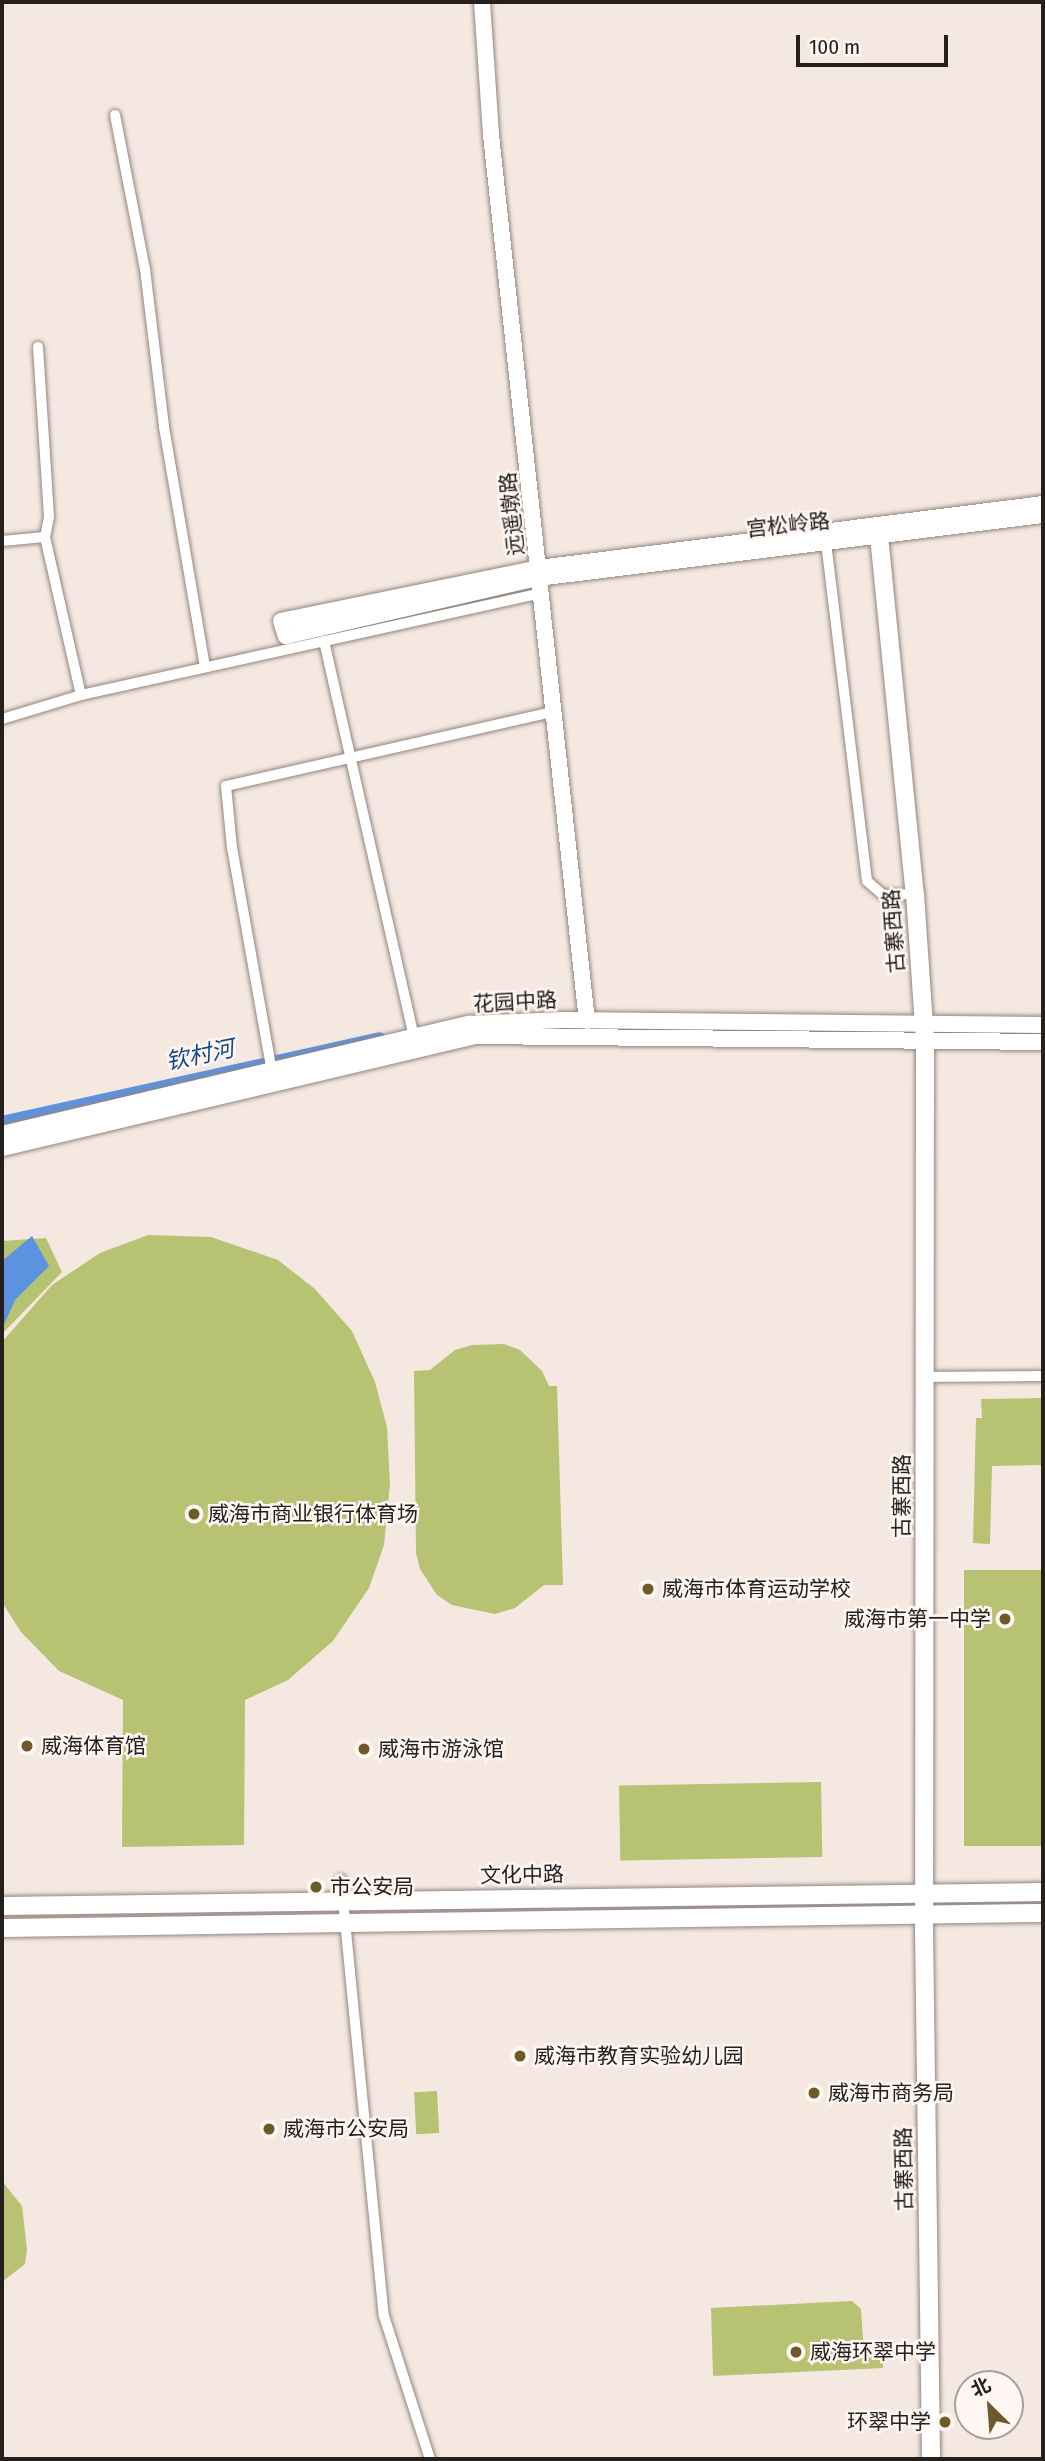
<!DOCTYPE html>
<html>
<head>
<meta charset="utf-8">
<style>
  body { margin:0 }
  #map { position:relative; width:1045px; height:2461px; overflow:hidden; background:#f5e8e0; font-family:"Fira Sans Condensed","Noto Sans SC",sans-serif }
  div>[style] { position:absolute }
  .green>* { inset:0; background:#b7c273; transform-origin:0 0 }
  .water>* { inset:0; background:#5c93e0 }
  .canal>* { height:10px; margin:-5px; padding:0 5px; transform-origin:5px; border-radius:5px; background:#5c93e0 }
  .roads { filter:drop-shadow(0 0 2px #91857f) drop-shadow(0 0 2px #91857f) }
  .street>* { height:10px; margin:-5px; padding:0 5px; transform-origin:5px; border-radius:5px; background:#fff }
  .secondary>* { height:16px; margin:-8px; padding:0 8px; transform-origin:8px; border-radius:8px; background:#fff }
  .primary>* { height:18px; margin:-9px; padding:0 9px; transform-origin:9px; border-radius:9px; background:#fff }
  .dots>* { width:19px; height:19px; translate:-50% -50%; box-sizing:border-box; border:4px solid #fef6f2; border-radius:50% }
  span { translate:-50% -50%; white-space:nowrap; text-align:center; line-height:1.15; -webkit-text-stroke:5px #fef6f2; paint-order:stroke }
  .street-label { font-size:21px; color:#25201e }
  .poi-label { font-size:21px; color:#25201e }
  .left { translate:0 -50%; text-align:left }
  .right { translate:-100% -50%; text-align:right }
  .water-label { font-size:23px; color:#12488d; font-style:italic }
  .frame { position:absolute; inset:0; border:4px solid #25201e; pointer-events:none }
  .north { position:absolute; left:954px; top:2370px; width:70px; height:70px; box-sizing:border-box; background:#fef6f2; border:2px solid #a7a09d; border-radius:50%; rotate:335deg; font-size:19px; font-weight:700; line-height:28px; text-align:center; color:#25201e }
  .north::after { content:''; display:block; margin:auto; width:24px; height:32px; background:#6d5a28; clip-path:polygon(50% 0,100% 100%,50% 72%,0 100%) }
  .scale { position:absolute; left:796px; top:35px; width:152px; height:32px; box-sizing:border-box; border:4px solid #25201e; border-top:0; padding-left:9px; font-size:21px; line-height:24px; white-space:nowrap; color:#25201e; -webkit-text-stroke:5px #fef6f2; paint-order:stroke }
</style>
</head>
<body>
<div id="map">
  <div class="green">
    <div style="clip-path:polygon(148px 1235px,211px 1237px,278px 1260px,315px 1289px,352px 1331px,375px 1382px,387px 1427px,390px 1484px,384px 1545px,369px 1588px,333px 1641px,288px 1680px,245px 1700px,244px 1845px,122px 1847px,123px 1700px,59px 1671px,21px 1632px,2px 1602px,2px 1342px,52px 1285px,100px 1253px)"></div>
    <div style="clip-path:polygon(46px 1238px,62px 1272px,2px 1334px,2px 1241px)"></div>
    <div style="clip-path:polygon(504px 1344px,520px 1350px,542px 1371px,549px 1386px,557px 1386px,563px 1585px,544px 1585px,515px 1608px,495px 1614px,452px 1605px,437px 1595px,420px 1569px,416px 1553px,414px 1371px,430px 1370px,455px 1350px,472px 1345px)"></div>
    <div style="clip-path:polygon(1043px 1398px,1043px 1465px,992px 1466px,990px 1544px,973px 1543px,976px 1418px,982px 1418px,981px 1399px)"></div>
    <div style="left:1043px;top:1570px;width:276px;height:79px;rotate:90deg"></div>
    <div style="left:821px;top:1782px;width:75px;height:202px;rotate:89deg"></div>
    <div style="left:437px;top:2091px;width:42px;height:23px;rotate:87deg"></div>
    <div style="clip-path:polygon(2px 2181px,22px 2206px,27px 2250px,25px 2264px,2px 2282px)"></div>
    <div style="clip-path:polygon(852px 2301px,861px 2309px,864px 2356px,883px 2356px,883px 2368px,713px 2376px,711px 2308px)"></div>
  </div>
  <div class="water">
    <div style="clip-path:polygon(32px 1236px,49px 1266px,15px 1300px,2px 1329px,2px 1261px)"></div>
  </div>
  <div class="canal">
    <div style="left:2px;top:1121px;width:387px;rotate:-12.5deg"></div>
  </div>
  <div class="roads">
    <div class="street">
      <div style="left:115px;top:115px;width:157px;rotate:79deg"></div>
      <div style="left:145px;top:269px;width:159px;rotate:83.1deg"></div>
      <div style="left:164px;top:427px;width:243px;rotate:80.3deg"></div>
      <div style="left:38px;top:347px;width:170px;rotate:86.3deg"></div>
      <div style="left:49px;top:517px;width:20px;rotate:101deg"></div>
      <div style="left:45px;top:537px;width:162px;rotate:77.2deg"></div>
      <div style="left:2px;top:541px;width:43px;rotate:-5.3deg"></div>
      <div style="left:826px;top:542px;width:341px;rotate:83.1deg"></div>
      <div style="left:867px;top:881px;width:21px;rotate:41deg"></div>
      <div style="left:883px;top:895px;width:32px;rotate:-2deg"></div>
      <div style="left:324px;top:641px;width:406px;rotate:77.2deg"></div>
      <div style="left:2px;top:719px;width:83px;rotate:-16.9deg"></div>
      <div style="left:81px;top:695px;width:472px;rotate:-12.5deg"></div>
      <div style="left:272px;top:1072px;width:228px;rotate:-100.1deg"></div>
      <div style="left:232px;top:848px;width:62px;rotate:-95.5deg"></div>
      <div style="left:226px;top:786px;width:338px;rotate:-12.8deg"></div>
      <div style="left:924px;top:1377px;width:119px;rotate:-0.5deg"></div>
      <div style="left:341px;top:1880px;width:438px;rotate:84.4deg"></div>
      <div style="left:384px;top:2316px;width:150px;rotate:72.2deg"></div>
    </div>
    <div class="secondary">
      <div style="left:482px;top:2px;width:133px;rotate:86.1deg"></div>
      <div style="left:491px;top:135px;width:891px;rotate:83.82deg"></div>
      <div style="left:1043px;top:504px;width:508px;rotate:172.76deg"></div>
      <div style="left:539px;top:568px;width:263px;rotate:168.4deg"></div>
      <div style="left:281px;top:621px;width:16px;rotate:72deg"></div>
      <div style="left:286px;top:636px;width:259px;rotate:-13deg"></div>
      <div style="left:538px;top:578px;width:509px;rotate:-7.11deg"></div>
      <div style="left:2px;top:1134px;width:480px;rotate:-13.3deg"></div>
      <div style="left:469px;top:1024px;width:94px;rotate:-2.4deg"></div>
      <div style="left:563px;top:1020px;width:480px;rotate:0.6deg"></div>
      <div style="left:2px;top:1148px;width:485px;rotate:-13.3deg"></div>
      <div style="left:474px;top:1036px;width:569px;rotate:0.6deg"></div>
    </div>
    <div class="primary">
      <div style="left:879px;top:536px;width:360px;rotate:84.3deg"></div>
      <div style="left:915px;top:894px;width:147px;rotate:86.1deg"></div>
      <div style="left:925px;top:1041px;width:887px;rotate:90.06deg"></div>
      <div style="left:924px;top:1928px;width:531px;rotate:89.24deg"></div>
      <div style="left:2px;top:1906px;width:1041px;rotate:-0.77deg"></div>
      <div style="left:2px;top:1928px;width:1041px;rotate:-0.83deg"></div>
    </div>
  </div>
  <div class="dots">
    <div style="left:194px;top:1514px;background:#6d5a28"></div>
    <div style="left:648px;top:1589px;background:#6d5a28"></div>
    <div style="left:1005px;top:1619px;background:#6d5a28"></div>
    <div style="left:27px;top:1746px;background:#6d5a28"></div>
    <div style="left:364px;top:1749px;background:#6d5a28"></div>
    <div style="left:316px;top:1887px;background:#6d5a28"></div>
    <div style="left:520px;top:2056px;background:#6d5a28"></div>
    <div style="left:814px;top:2093px;background:#6d5a28"></div>
    <div style="left:269px;top:2129px;background:#6d5a28"></div>
    <div style="left:796px;top:2352px;background:#6d5a28"></div>
    <div style="left:945px;top:2422px;background:#6d5a28"></div>
  </div>
  <div class="street-label">
    <span style="left:512px;top:514px;rotate:-96deg">远遥墩路</span>
    <span style="left:788px;top:525px;rotate:-6deg">宫松岭路</span>
    <span style="left:894px;top:931px;rotate:-94deg">古寨西路</span>
    <span style="left:515px;top:1002px;rotate:-3deg">花园中路</span>
    <span style="left:902px;top:1496px;rotate:-90deg">古寨西路</span>
    <span style="left:522px;top:1875px;rotate:-1deg">文化中路</span>
    <span style="left:904px;top:2169px;rotate:-91deg">古寨西路</span>
  </div>
  <div class="poi-label">
    <span class="left" style="left:208px;top:1514px">威海市商业银行体育场</span>
    <span class="left" style="left:662px;top:1589px">威海市体育运动学校</span>
    <span class="right" style="left:991px;top:1619px">威海市第一中学</span>
    <span class="left" style="left:41px;top:1746px">威海体育馆</span>
    <span class="left" style="left:378px;top:1749px">威海市游泳馆</span>
    <span class="left" style="left:330px;top:1887px">市公安局</span>
    <span class="left" style="left:534px;top:2056px">威海市教育实验幼儿园</span>
    <span class="left" style="left:828px;top:2093px">威海市商务局</span>
    <span class="left" style="left:283px;top:2129px">威海市公安局</span>
    <span class="left" style="left:810px;top:2352px">威海环翠中学</span>
    <span class="right" style="left:931px;top:2422px">环翠中学</span>
  </div>
  <div class="water-label">
    <span style="left:200px;top:1055px;rotate:-12deg">钦村河</span>
  </div>
  <div class="frame"></div>
  <div class="north">北</div>
  <div class="scale">100 m</div>
</div>
</body>
</html>
